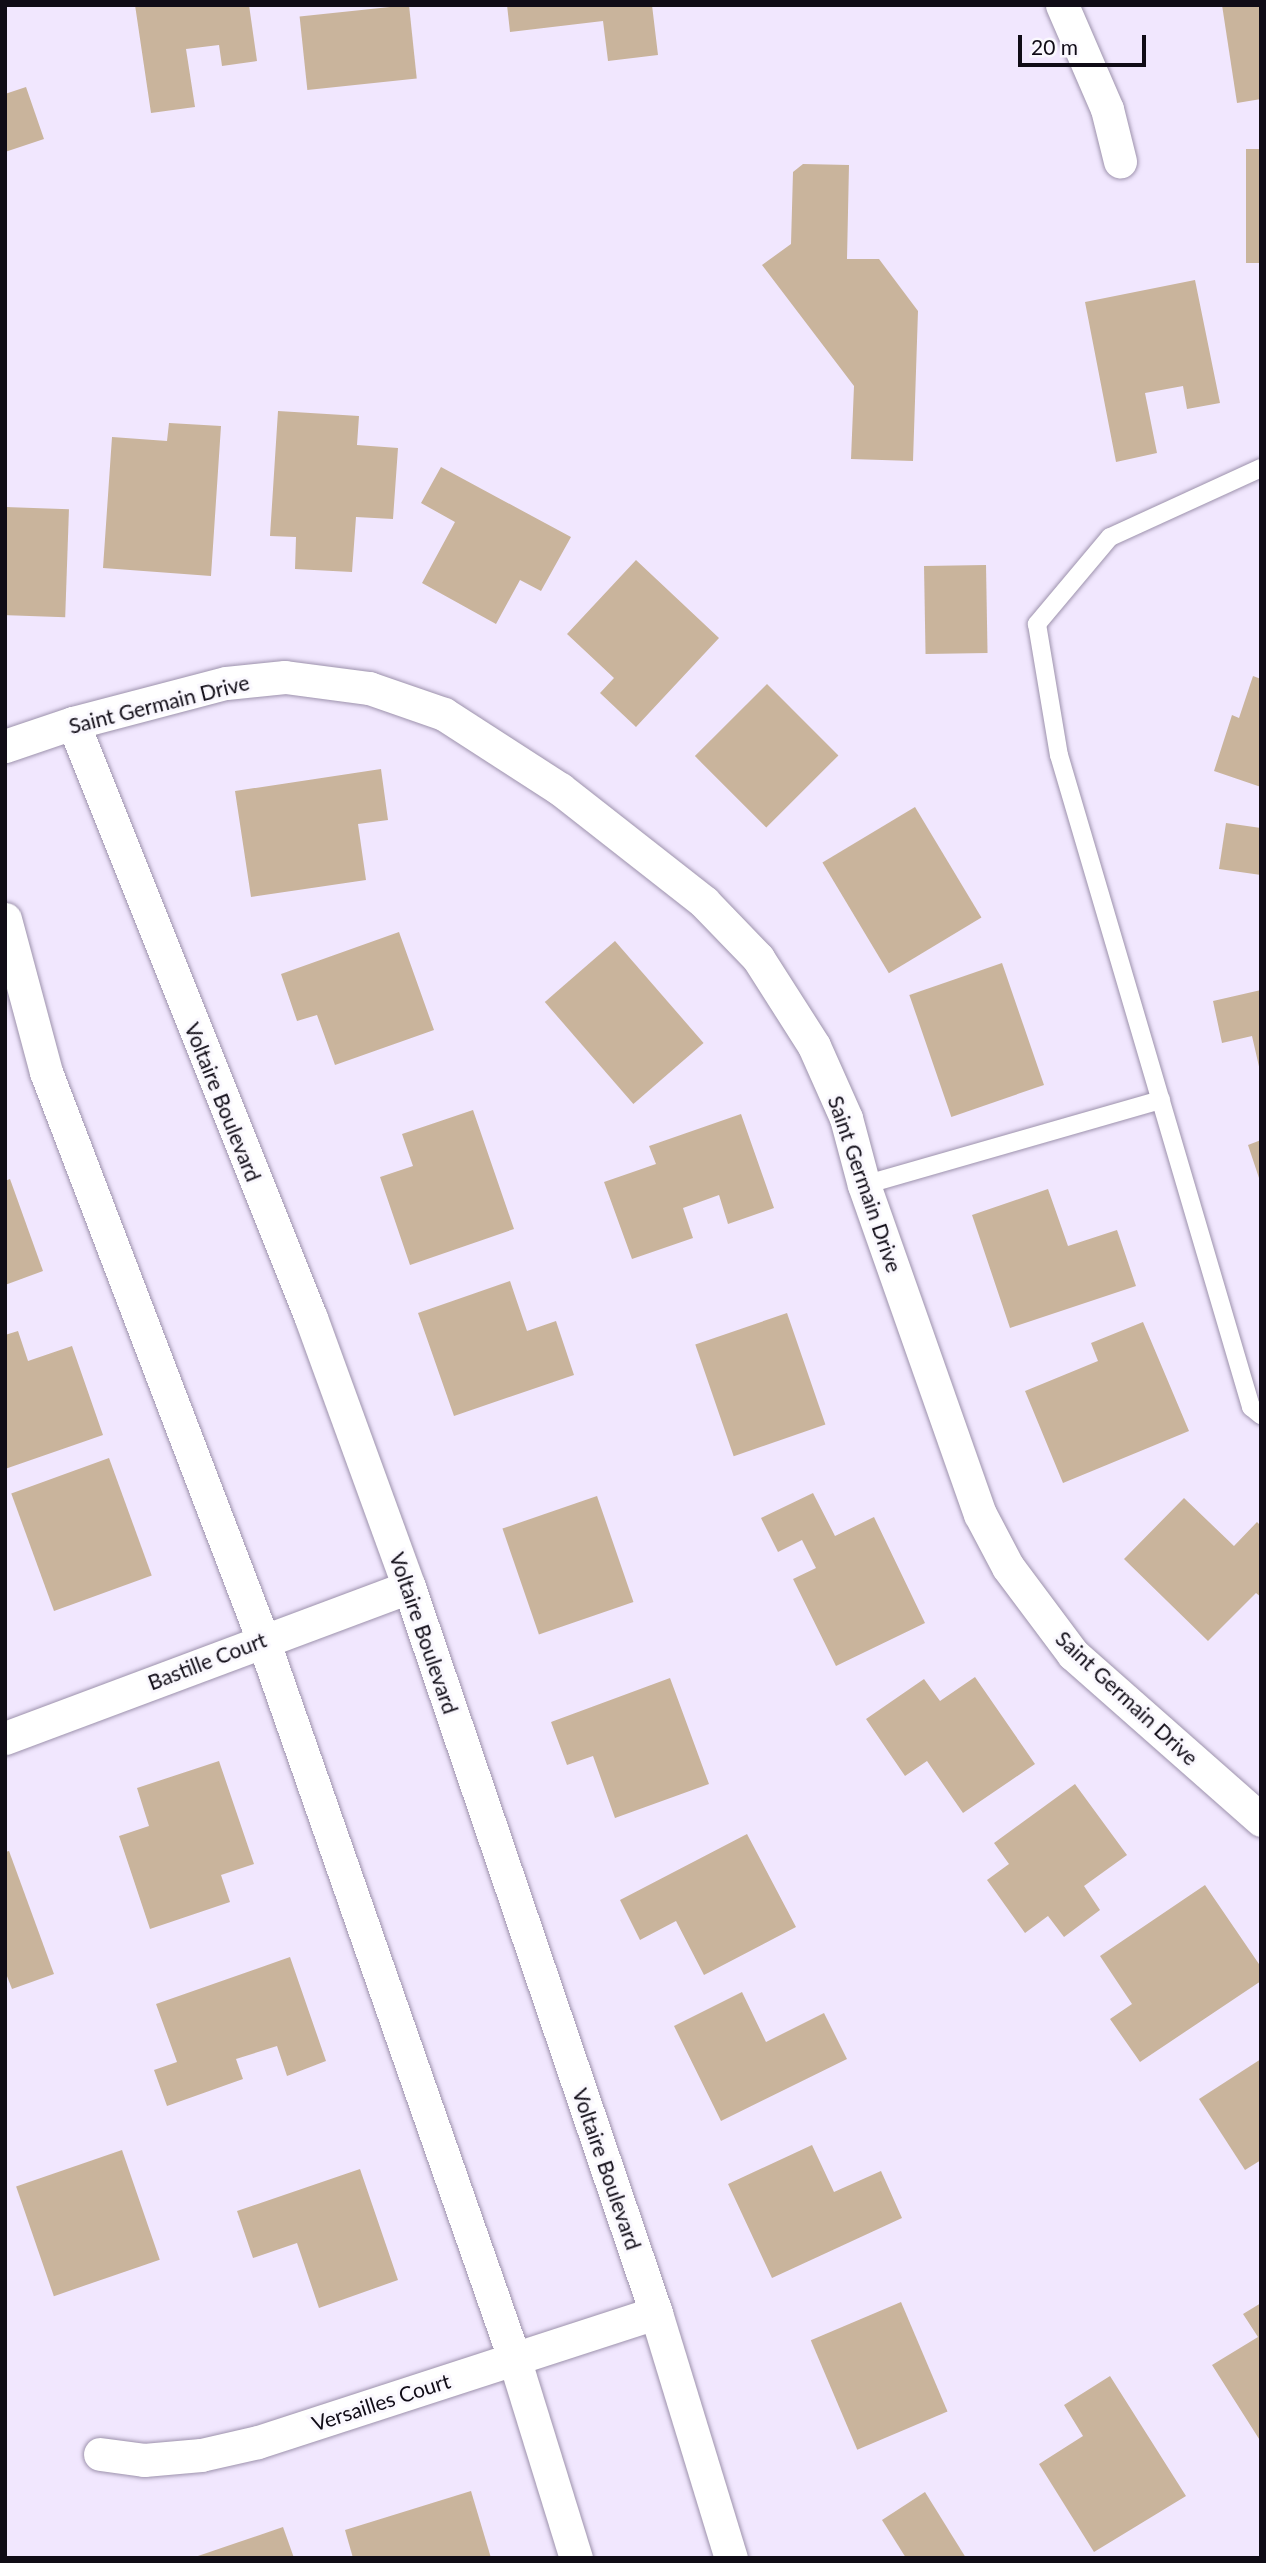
<!DOCTYPE html>
<html>
<head>
<meta charset="utf-8">
<style>
  body { margin:0 }
  #map { position:relative; width:1266px; height:2563px; overflow:hidden; background:#f1e7fe; font-family:Lato,sans-serif }
  div>[style] { position:absolute }
  .building>* { inset:0; background:#c9b49c; transform-origin:0 0 }
  .roads { filter:drop-shadow(0 0 2px #9d92ac) drop-shadow(0 0 2px #9d92ac) }
  .service>* { height:18px; margin:-9px; padding:0 9px; transform-origin:9px; border-radius:9px; background:#fff }
  .minor>* { height:33px; margin:-16.5px; padding:0 16.5px; transform-origin:16.5px; border-radius:16.5px; background:#fff }
  span { translate:-50% -50%; white-space:nowrap; text-align:center; line-height:1.15; -webkit-text-stroke:6px #faf8fe; paint-order:stroke }
  .street-label { font-size:21px; color:#100c16 }
  .frame { position:absolute; inset:0; border:7px solid #100c16; pointer-events:none }
  .scale { position:absolute; left:1018px; top:35px; width:128px; height:32px; box-sizing:border-box; border:4px solid #100c16; border-top:0; padding-left:9px; font-size:21px; line-height:24px; white-space:nowrap; color:#100c16; -webkit-text-stroke:5px #faf8fe; paint-order:stroke }
</style>
</head>
<body>
<div id="map">
  <div class="building">
    <div style="clip-path:polygon(135px 5px,249px 5px,257px 61px,222px 66px,219px 45px,186px 49px,195px 107px,151px 113px)"></div>
    <div style="left:409px;top:5px;width:74px;height:110px;rotate:84deg"></div>
    <div style="clip-path:polygon(507px 5px,652px 5px,658px 55px,608px 61px,603px 21px,510px 32px)"></div>
    <div style="clip-path:polygon(1222px 5px,1261px 5px,1261px 99px,1237px 103px)"></div>
    <div style="clip-path:polygon(26px 87px,44px 139px,5px 152px,5px 94px)"></div>
    <div style="left:1246px;top:149px;width:15px;height:114px"></div>
    <div style="clip-path:polygon(803px 164px,849px 165px,847px 259px,879px 259px,918px 311px,913px 461px,851px 459px,854px 386px,762px 265px,791px 244px,793px 172px)"></div>
    <div style="clip-path:polygon(1195px 280px,1220px 403px,1187px 409px,1183px 386px,1145px 393px,1157px 453px,1116px 462px,1085px 302px)"></div>
    <div style="clip-path:polygon(278px 411px,359px 416px,357px 445px,398px 448px,393px 519px,356px 517px,352px 572px,295px 569px,296px 537px,270px 536px)"></div>
    <div style="clip-path:polygon(169px 423px,221px 426px,211px 576px,103px 568px,112px 437px,167px 441px)"></div>
    <div style="clip-path:polygon(441px 467px,571px 537px,541px 591px,520px 580px,496px 624px,422px 583px,455px 522px,421px 503px)"></div>
    <div style="left:5px;top:507px;width:64px;height:108px;rotate:2deg"></div>
    <div style="clip-path:polygon(636px 560px,719px 638px,636px 727px,600px 693px,614px 678px,567px 634px)"></div>
    <div style="left:986px;top:565px;width:88px;height:62px;rotate:89deg"></div>
    <div style="clip-path:polygon(1253px 676px,1261px 679px,1261px 787px,1214px 771px,1232px 715px,1239px 718px)"></div>
    <div style="left:767px;top:684px;width:101px;height:102px;rotate:45deg"></div>
    <div style="clip-path:polygon(381px 769px,388px 820px,358px 824px,366px 880px,251px 897px,235px 791px)"></div>
    <div style="left:915px;top:807px;width:129px;height:108px;rotate:59deg"></div>
    <div style="clip-path:polygon(1226px 823px,1261px 828px,1261px 875px,1219px 869px)"></div>
    <div style="clip-path:polygon(399px 932px,434px 1030px,335px 1065px,317px 1015px,297px 1021px,281px 974px)"></div>
    <div style="left:615px;top:941px;width:135px;height:93px;rotate:49deg"></div>
    <div style="left:1002px;top:963px;width:129px;height:98px;rotate:71deg"></div>
    <div style="clip-path:polygon(1261px 990px,1261px 1070px,1260px 1071px,1252px 1036px,1222px 1043px,1213px 1001px)"></div>
    <div style="clip-path:polygon(473px 1110px,514px 1229px,410px 1265px,380px 1177px,413px 1166px,402px 1134px)"></div>
    <div style="clip-path:polygon(741px 1114px,774px 1208px,728px 1224px,719px 1195px,683px 1208px,693px 1238px,632px 1259px,604px 1182px,656px 1164px,649px 1146px)"></div>
    <div style="clip-path:polygon(1261px 1140px,1261px 1181px,1260px 1181px,1248px 1145px)"></div>
    <div style="clip-path:polygon(10px 1179px,43px 1271px,5px 1285px,5px 1181px)"></div>
    <div style="clip-path:polygon(1048px 1189px,1068px 1246px,1117px 1230px,1136px 1286px,1010px 1328px,972px 1215px)"></div>
    <div style="clip-path:polygon(510px 1281px,527px 1331px,556px 1321px,574px 1375px,454px 1416px,418px 1313px)"></div>
    <div style="left:787px;top:1313px;width:118px;height:97px;rotate:71deg"></div>
    <div style="clip-path:polygon(1143px 1322px,1189px 1431px,1063px 1483px,1025px 1391px,1098px 1361px,1091px 1343px)"></div>
    <div style="clip-path:polygon(18px 1331px,28px 1361px,72px 1346px,103px 1435px,5px 1469px,5px 1335px)"></div>
    <div style="left:109px;top:1458px;width:125px;height:104px;rotate:70deg"></div>
    <div style="clip-path:polygon(813px 1493px,835px 1536px,874px 1517px,925px 1623px,836px 1666px,793px 1579px,816px 1568px,802px 1540px,778px 1552px,761px 1518px)"></div>
    <div style="left:597px;top:1496px;width:112px;height:100px;rotate:71deg"></div>
    <div style="clip-path:polygon(1184px 1498px,1234px 1546px,1257px 1522px,1261px 1526px,1261px 1597px,1256px 1593px,1208px 1641px,1124px 1559px)"></div>
    <div style="clip-path:polygon(975px 1677px,1035px 1764px,963px 1813px,927px 1761px,905px 1776px,866px 1719px,924px 1679px,940px 1701px)"></div>
    <div style="clip-path:polygon(670px 1678px,709px 1784px,615px 1818px,593px 1756px,567px 1765px,551px 1722px)"></div>
    <div style="clip-path:polygon(219px 1761px,254px 1864px,221px 1875px,230px 1902px,150px 1929px,119px 1836px,149px 1826px,137px 1788px)"></div>
    <div style="clip-path:polygon(1075px 1784px,1127px 1855px,1084px 1886px,1100px 1910px,1064px 1937px,1048px 1916px,1025px 1933px,987px 1880px,1009px 1864px,994px 1843px)"></div>
    <div style="clip-path:polygon(747px 1834px,796px 1927px,704px 1975px,676px 1921px,640px 1940px,620px 1900px)"></div>
    <div style="clip-path:polygon(9px 1851px,54px 1974px,12px 1989px,5px 1971px,5px 1852px)"></div>
    <div style="clip-path:polygon(1205px 1885px,1261px 1967px,1261px 1981px,1140px 2062px,1110px 2019px,1132px 2004px,1100px 1956px)"></div>
    <div style="clip-path:polygon(290px 1957px,326px 2061px,287px 2076px,277px 2046px,236px 2059px,243px 2079px,167px 2106px,154px 2070px,177px 2062px,156px 2004px)"></div>
    <div style="clip-path:polygon(742px 1992px,766px 2042px,824px 2013px,847px 2059px,721px 2121px,674px 2026px)"></div>
    <div style="clip-path:polygon(1261px 2059px,1261px 2160px,1245px 2170px,1199px 2099px)"></div>
    <div style="clip-path:polygon(812px 2145px,834px 2192px,881px 2171px,902px 2218px,772px 2278px,728px 2184px)"></div>
    <div style="left:122px;top:2150px;width:116px;height:112px;rotate:71deg"></div>
    <div style="clip-path:polygon(360px 2169px,398px 2280px,319px 2308px,297px 2243px,253px 2258px,237px 2211px)"></div>
    <div style="left:901px;top:2302px;width:119px;height:98px;rotate:67deg"></div>
    <div style="clip-path:polygon(1261px 2303px,1261px 2442px,1212px 2365px,1258px 2337px,1243px 2314px)"></div>
    <div style="clip-path:polygon(1110px 2376px,1186px 2496px,1094px 2552px,1039px 2464px,1083px 2436px,1064px 2405px)"></div>
    <div style="clip-path:polygon(471px 2491px,491px 2558px,353px 2558px,345px 2530px)"></div>
    <div style="clip-path:polygon(925px 2492px,966px 2558px,906px 2558px,882px 2520px)"></div>
    <div style="clip-path:polygon(283px 2527px,294px 2558px,195px 2558px,195px 2557px)"></div>
  </div>
  <div class="roads">
    <div class="service">
      <div style="left:1261px;top:468px;width:166px;rotate:155.4deg"></div>
      <div style="left:1110px;top:537px;width:114px;rotate:130deg"></div>
      <div style="left:1037px;top:624px;width:133px;rotate:80.5deg"></div>
      <div style="left:1059px;top:755px;width:680px;rotate:73.59deg"></div>
      <div style="left:1251px;top:1407px;width:13px;rotate:39deg"></div>
      <div style="left:864px;top:1185px;width:309px;rotate:-16deg"></div>
    </div>
    <div class="minor">
      <div style="left:1062px;top:5px;width:113px;rotate:66.6deg"></div>
      <div style="left:1107px;top:109px;width:54px;rotate:76deg"></div>
      <div style="left:73px;top:723px;width:641px;rotate:68.2deg"></div>
      <div style="left:311px;top:1318px;width:286px;rotate:70deg"></div>
      <div style="left:409px;top:1587px;width:767px;rotate:71.21deg"></div>
      <div style="left:656px;top:2313px;width:256px;rotate:73deg"></div>
      <div style="left:5px;top:746px;width:72px;rotate:-18.7deg"></div>
      <div style="left:73px;top:723px;width:158px;rotate:-14.7deg"></div>
      <div style="left:226px;top:683px;width:59px;rotate:-5.8deg"></div>
      <div style="left:285px;top:677px;width:85px;rotate:7.5deg"></div>
      <div style="left:369px;top:688px;width:79px;rotate:19.1deg"></div>
      <div style="left:444px;top:714px;width:138px;rotate:32.9deg"></div>
      <div style="left:560px;top:789px;width:183px;rotate:38.1deg"></div>
      <div style="left:704px;top:902px;width:78px;rotate:46deg"></div>
      <div style="left:758px;top:958px;width:104px;rotate:57.5deg"></div>
      <div style="left:814px;top:1046px;width:79px;rotate:66deg"></div>
      <div style="left:846px;top:1118px;width:69px;rotate:75deg"></div>
      <div style="left:864px;top:1185px;width:349px;rotate:70.6deg"></div>
      <div style="left:980px;top:1514px;width:60px;rotate:62.2deg"></div>
      <div style="left:1008px;top:1567px;width:109px;rotate:53.2deg"></div>
      <div style="left:1073px;top:1654px;width:251px;rotate:41.4deg"></div>
      <div style="left:5px;top:919px;width:158px;rotate:75deg"></div>
      <div style="left:46px;top:1072px;width:608px;rotate:69.09deg"></div>
      <div style="left:263px;top:1640px;width:761px;rotate:70.73deg"></div>
      <div style="left:514px;top:2358px;width:209px;rotate:72.8deg"></div>
      <div style="left:5px;top:1738px;width:431px;rotate:-20.5deg"></div>
      <div style="left:100px;top:2454px;width:44px;rotate:7.8deg"></div>
      <div style="left:144px;top:2460px;width:57px;rotate:-5deg"></div>
      <div style="left:201px;top:2455px;width:58px;rotate:-12.8deg"></div>
      <div style="left:258px;top:2442px;width:418px;rotate:-18deg"></div>
    </div>
  </div>
  <div class="street-label">
    <span style="left:159px;top:704px;rotate:-14deg">Saint Germain Drive</span>
    <span style="left:223px;top:1102px;rotate:68deg">Voltaire Boulevard</span>
    <span style="left:865px;top:1184px;rotate:71deg">Saint Germain Drive</span>
    <span style="left:424px;top:1633px;rotate:71deg">Voltaire Boulevard</span>
    <span style="left:207px;top:1661px;rotate:-21deg">Bastille Court</span>
    <span style="left:1127px;top:1698px;rotate:43deg">Saint Germain Drive</span>
    <span style="left:607px;top:2169px;rotate:71deg">Voltaire Boulevard</span>
    <span style="left:381px;top:2402px;rotate:-18deg">Versailles Court</span>
  </div>
  <div class="frame"></div>
  <div class="scale">20 m</div>
</div>
</body>
</html>
